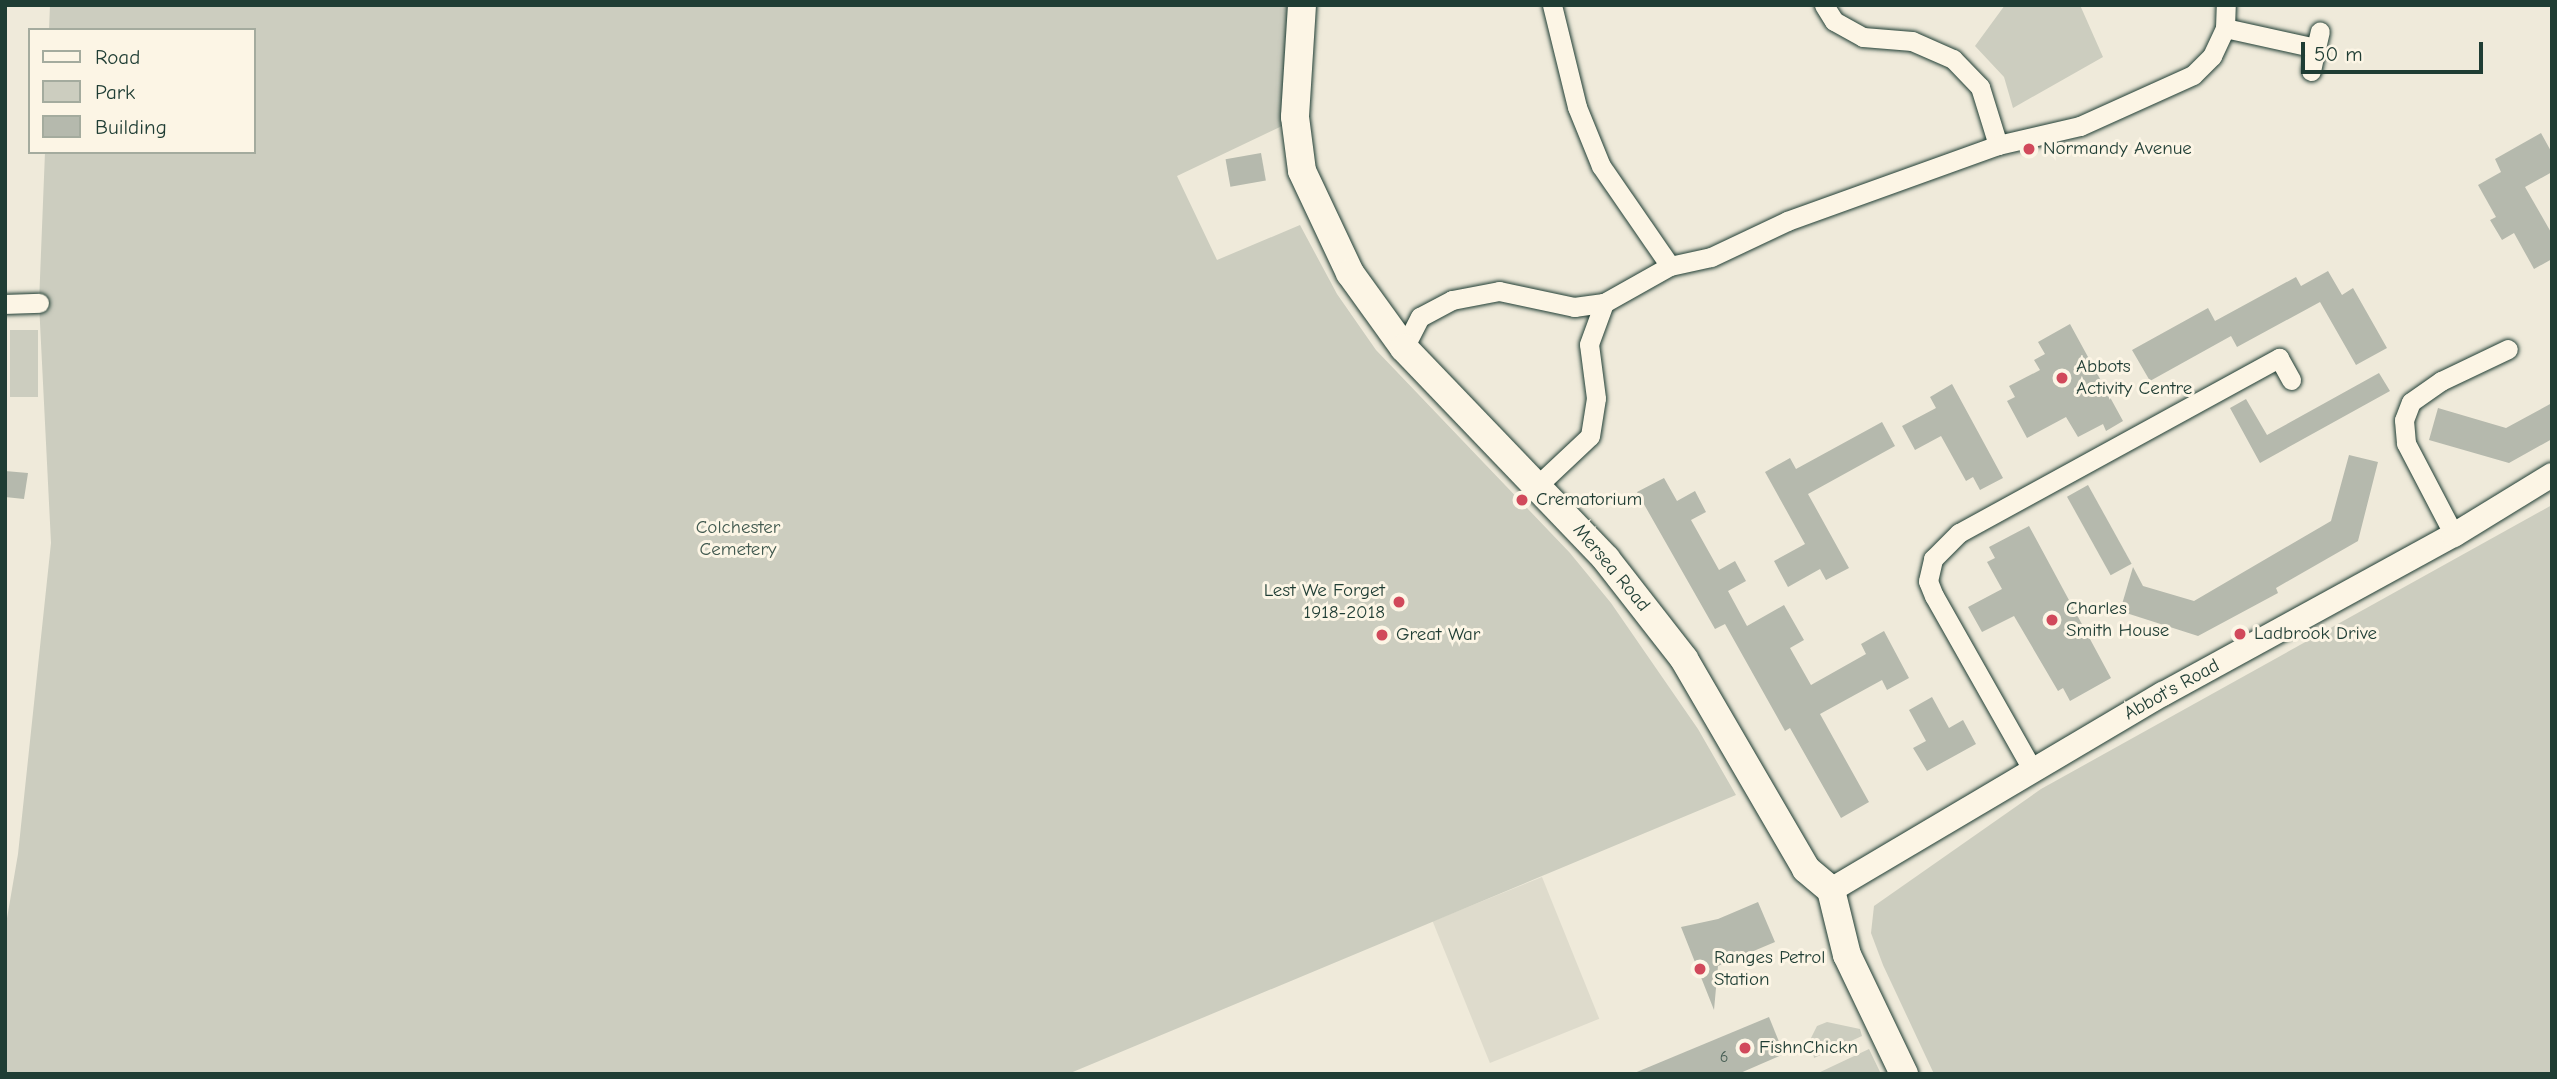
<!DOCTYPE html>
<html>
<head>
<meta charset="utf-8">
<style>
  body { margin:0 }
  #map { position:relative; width:2557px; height:1079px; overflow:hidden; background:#efeada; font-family:"Comic Neue",sans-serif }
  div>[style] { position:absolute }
  .built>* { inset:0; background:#dedbcc; transform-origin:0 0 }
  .green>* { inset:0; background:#cccdbf; transform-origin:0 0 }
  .building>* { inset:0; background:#b5b9ad; transform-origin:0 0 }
  .roads { filter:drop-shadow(0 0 2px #1f3d34) drop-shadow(0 0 2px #1f3d34) }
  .minor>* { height:19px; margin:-9.5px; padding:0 9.5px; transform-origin:9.5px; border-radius:9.5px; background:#fcf5e5 }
  .tertiary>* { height:24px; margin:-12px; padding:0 12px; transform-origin:12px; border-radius:12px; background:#fcf5e5 }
  .secondary>* { height:28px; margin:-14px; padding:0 14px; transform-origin:14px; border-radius:14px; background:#fcf5e5 }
  .dots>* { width:19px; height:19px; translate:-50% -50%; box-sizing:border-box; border:4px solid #fcf5e5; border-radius:50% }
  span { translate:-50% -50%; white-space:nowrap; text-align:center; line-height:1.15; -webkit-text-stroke:6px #fcf5e5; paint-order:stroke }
  .number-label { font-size:16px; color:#445c52 }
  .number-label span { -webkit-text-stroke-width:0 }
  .poi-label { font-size:19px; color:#1f3d34 }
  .left { translate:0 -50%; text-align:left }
  .right { translate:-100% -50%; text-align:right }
  .park-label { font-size:19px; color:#425a50 }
  .street-label { font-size:19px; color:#1f3d34 }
  .frame { position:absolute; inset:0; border:7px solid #1f3d34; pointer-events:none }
  .legend { position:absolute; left:28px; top:28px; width:228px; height:126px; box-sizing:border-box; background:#fcf5e5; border:2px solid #a4ab9e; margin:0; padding:9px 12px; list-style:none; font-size:21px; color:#1f3d34 }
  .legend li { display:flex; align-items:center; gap:14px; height:35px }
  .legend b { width:35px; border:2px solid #a4ab9e }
  .scale { position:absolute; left:2301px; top:42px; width:182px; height:32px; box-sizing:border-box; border:4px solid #1f3d34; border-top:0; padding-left:9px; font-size:21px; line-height:24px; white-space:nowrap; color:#1f3d34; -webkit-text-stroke:5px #fcf5e5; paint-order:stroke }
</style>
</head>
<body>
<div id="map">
  <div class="built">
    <div style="left:1542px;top:877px;width:153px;height:118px;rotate:68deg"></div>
  </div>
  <div class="green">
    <div style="clip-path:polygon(50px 5px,1293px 5px,1282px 126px,1177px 176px,1217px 260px,1300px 225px,1337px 294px,1376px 350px,1570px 553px,1611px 603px,1698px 729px,1736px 795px,1068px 1074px,5px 1074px,5px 930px,18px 854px,51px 543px,39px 303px,45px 152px,254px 152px,254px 30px,49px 30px)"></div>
    <div style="clip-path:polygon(2005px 5px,2080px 5px,2103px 57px,2013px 108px,2004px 77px,1975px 46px)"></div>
    <div style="left:10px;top:330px;width:28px;height:67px"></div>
    <div style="clip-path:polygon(2552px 505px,2552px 1074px,1934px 1074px,1883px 965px,1871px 933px,1874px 906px,2041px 789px)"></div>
    <div style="clip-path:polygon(1827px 1022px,1860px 1029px,1862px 1036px,1814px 1058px,1811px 1038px,1817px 1026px)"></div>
    <div style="clip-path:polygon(1869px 1049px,1881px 1074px,1816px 1074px)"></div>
  </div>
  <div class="building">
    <div style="clip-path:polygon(2541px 133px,2552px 153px,2552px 172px,2525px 187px,2552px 234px,2552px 259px,2534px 269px,2514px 233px,2502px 240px,2490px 220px,2496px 217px,2478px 185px,2501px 172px,2495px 159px)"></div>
    <div style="left:1261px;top:153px;width:28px;height:36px;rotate:80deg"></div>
    <div style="clip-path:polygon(2328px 271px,2342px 295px,2353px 288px,2387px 348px,2356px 365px,2320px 302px,2237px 347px,2231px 336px,2150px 381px,2132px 350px,2208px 308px,2215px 321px,2296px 277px,2301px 286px)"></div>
    <div style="clip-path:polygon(2070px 324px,2123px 421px,2106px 431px,2103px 424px,2078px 437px,2066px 417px,2027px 438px,2007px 401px,2015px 397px,2009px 386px,2040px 370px,2034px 360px,2045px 354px,2038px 342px)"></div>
    <div style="clip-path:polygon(2379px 373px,2390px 391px,2260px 463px,2230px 408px,2246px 399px,2267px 435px)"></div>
    <div style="clip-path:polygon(1952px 384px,2003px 478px,1980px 490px,1973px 477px,1966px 481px,1941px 436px,1915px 450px,1902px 426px,1936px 408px,1930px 397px)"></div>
    <div style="clip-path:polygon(2552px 403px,2552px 439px,2509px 463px,2429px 440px,2438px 408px,2506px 428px)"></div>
    <div style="clip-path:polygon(1882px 422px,1895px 446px,1808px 494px,1849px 568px,1826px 580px,1820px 569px,1788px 587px,1774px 561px,1805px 544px,1765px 472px,1790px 458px,1796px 469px)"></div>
    <div style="clip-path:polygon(2349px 455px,2378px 462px,2358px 541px,2276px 588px,2278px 593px,2198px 636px,2120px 611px,2133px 567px,2143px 586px,2194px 601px,2331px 521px)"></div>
    <div style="clip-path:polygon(5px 471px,28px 473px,24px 499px,5px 497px)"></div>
    <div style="clip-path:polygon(1664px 478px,1677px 501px,1695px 491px,1706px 512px,1691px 520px,1719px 570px,1735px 561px,1746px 581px,1728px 591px,1747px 626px,1784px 605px,1804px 640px,1790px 648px,1811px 685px,1866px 654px,1861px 644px,1884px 631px,1909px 678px,1887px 690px,1882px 680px,1820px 714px,1869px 802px,1841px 818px,1790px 728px,1785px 731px,1725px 624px,1715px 629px,1637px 492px)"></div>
    <div style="left:2088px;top:485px;width:90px;height:24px;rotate:61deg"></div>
    <div style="clip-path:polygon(2029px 526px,2111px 678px,2070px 701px,2063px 688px,2058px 691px,2014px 616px,1982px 632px,1968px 607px,2002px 589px,1987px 562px,1995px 558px,1989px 547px)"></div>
    <div style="clip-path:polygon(1932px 697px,1949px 728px,1963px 720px,1976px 744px,1927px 771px,1913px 748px,1926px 741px,1909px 710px)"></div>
    <div style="clip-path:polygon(1758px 902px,1775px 942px,1718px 966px,1714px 1010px,1681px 927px,1718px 919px)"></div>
    <div style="clip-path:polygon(1769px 1017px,1784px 1054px,1738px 1074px,1632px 1074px)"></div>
  </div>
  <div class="roads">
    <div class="minor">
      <div style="left:1552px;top:5px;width:105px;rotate:76.2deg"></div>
      <div style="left:1577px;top:107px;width:64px;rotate:67.9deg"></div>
      <div style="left:1601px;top:166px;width:121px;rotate:55.4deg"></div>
      <div style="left:1824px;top:5px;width:19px;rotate:58deg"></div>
      <div style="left:1834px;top:21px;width:33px;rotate:29deg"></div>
      <div style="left:1863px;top:37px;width:49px;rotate:4.7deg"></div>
      <div style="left:1912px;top:41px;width:45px;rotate:23.7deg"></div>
      <div style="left:1953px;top:59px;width:39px;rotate:46deg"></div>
      <div style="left:1980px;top:87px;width:61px;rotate:72.8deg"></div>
      <div style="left:2225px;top:28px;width:93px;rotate:12.4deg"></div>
      <div style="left:2316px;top:48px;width:17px;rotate:-77deg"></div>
      <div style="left:2311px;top:71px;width:24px;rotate:-78deg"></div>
      <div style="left:5px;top:304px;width:34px;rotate:-2deg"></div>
      <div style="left:1404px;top:348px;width:35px;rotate:-63deg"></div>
      <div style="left:1420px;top:317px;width:36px;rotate:-28deg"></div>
      <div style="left:1452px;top:300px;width:48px;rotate:-10.8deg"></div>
      <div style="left:1499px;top:291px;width:77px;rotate:12deg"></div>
      <div style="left:1574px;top:307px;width:30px;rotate:-8deg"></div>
      <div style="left:1604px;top:303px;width:76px;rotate:-29.3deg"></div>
      <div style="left:1670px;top:266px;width:42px;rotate:-12.4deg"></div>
      <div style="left:1711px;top:257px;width:84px;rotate:-25.3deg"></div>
      <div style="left:1787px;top:221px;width:224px;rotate:-19.8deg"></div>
      <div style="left:1998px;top:145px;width:84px;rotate:-13deg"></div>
      <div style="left:2080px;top:126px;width:124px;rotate:-24.3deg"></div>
      <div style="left:2193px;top:75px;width:27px;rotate:-45deg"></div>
      <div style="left:2212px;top:56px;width:31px;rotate:-65deg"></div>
      <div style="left:2225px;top:28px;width:23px;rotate:-88deg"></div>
      <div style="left:1538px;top:485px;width:71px;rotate:-43.3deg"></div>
      <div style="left:1590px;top:436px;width:38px;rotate:-81deg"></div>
      <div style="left:1596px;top:398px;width:54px;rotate:-97.4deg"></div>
      <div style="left:1589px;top:344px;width:44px;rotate:-69.9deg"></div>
      <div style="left:2454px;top:535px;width:104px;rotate:-117.6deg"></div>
      <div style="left:2406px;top:443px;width:23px;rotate:-95deg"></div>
      <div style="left:2404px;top:420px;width:19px;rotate:-69deg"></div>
      <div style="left:2411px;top:402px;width:37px;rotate:-35deg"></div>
      <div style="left:2441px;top:381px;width:74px;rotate:-25.5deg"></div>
      <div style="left:2032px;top:769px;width:199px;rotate:-119.5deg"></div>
      <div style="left:1934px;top:596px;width:16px;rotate:-112deg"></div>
      <div style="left:1928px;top:581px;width:23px;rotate:-77deg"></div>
      <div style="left:1933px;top:559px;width:37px;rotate:-45deg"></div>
      <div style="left:1959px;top:533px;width:365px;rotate:-28.7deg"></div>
      <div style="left:2279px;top:358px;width:25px;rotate:61deg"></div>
    </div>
    <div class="tertiary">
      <div style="left:1831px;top:890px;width:386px;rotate:-30.6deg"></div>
      <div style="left:2163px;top:694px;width:332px;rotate:-28.7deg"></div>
      <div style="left:2454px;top:535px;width:115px;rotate:-31.5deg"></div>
    </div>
    <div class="secondary">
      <div style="left:1302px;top:5px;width:112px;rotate:93.6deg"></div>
      <div style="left:1295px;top:117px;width:54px;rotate:82.6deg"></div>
      <div style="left:1302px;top:171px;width:113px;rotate:64.8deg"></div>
      <div style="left:1350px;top:273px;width:92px;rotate:54.2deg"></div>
      <div style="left:1404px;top:348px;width:292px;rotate:46.2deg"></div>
      <div style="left:1606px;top:559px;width:127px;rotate:52deg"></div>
      <div style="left:1684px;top:659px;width:243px;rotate:59.8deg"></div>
      <div style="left:1806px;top:869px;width:33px;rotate:40deg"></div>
      <div style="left:1831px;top:890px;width:67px;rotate:76.2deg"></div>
      <div style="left:1847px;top:955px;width:132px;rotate:64.4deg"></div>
    </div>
  </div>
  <div class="dots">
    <div style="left:2029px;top:149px;background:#d1495b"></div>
    <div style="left:2062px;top:378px;background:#d1495b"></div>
    <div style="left:1522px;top:500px;background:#d1495b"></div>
    <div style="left:1399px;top:602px;background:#d1495b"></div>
    <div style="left:2052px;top:620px;background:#d1495b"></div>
    <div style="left:2240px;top:634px;background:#d1495b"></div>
    <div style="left:1382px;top:635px;background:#d1495b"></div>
    <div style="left:1700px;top:969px;background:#d1495b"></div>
    <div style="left:1745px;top:1048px;background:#d1495b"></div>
  </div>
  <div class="number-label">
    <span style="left:1724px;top:1057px">6</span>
  </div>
  <div class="poi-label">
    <span class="left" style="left:2043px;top:149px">Normandy Avenue</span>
    <span class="left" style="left:2076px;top:378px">Abbots<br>Activity Centre</span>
    <span class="left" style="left:1536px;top:500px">Crematorium</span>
    <span class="right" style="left:1385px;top:602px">Lest We Forget<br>1918-2018</span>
    <span class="left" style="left:2066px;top:620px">Charles<br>Smith House</span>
    <span class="left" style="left:2254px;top:634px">Ladbrook Drive</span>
    <span class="left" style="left:1396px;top:635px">Great War</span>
    <span class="left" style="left:1714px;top:969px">Ranges Petrol<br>Station</span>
    <span class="left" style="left:1759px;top:1048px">FishnChickn</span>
  </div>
  <div class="park-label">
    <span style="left:738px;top:539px">Colchester<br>Cemetery</span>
  </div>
  <div class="street-label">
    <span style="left:1611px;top:568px;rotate:50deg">Mersea Road</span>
    <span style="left:2172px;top:690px;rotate:-29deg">Abbot's Road</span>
  </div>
  <div class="frame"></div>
  <ul class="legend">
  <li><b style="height:9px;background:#fcf5e5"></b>Road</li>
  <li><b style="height:19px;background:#cccdbf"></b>Park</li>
  <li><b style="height:19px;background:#b5b9ad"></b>Building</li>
  </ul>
  <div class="scale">50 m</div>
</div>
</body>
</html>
